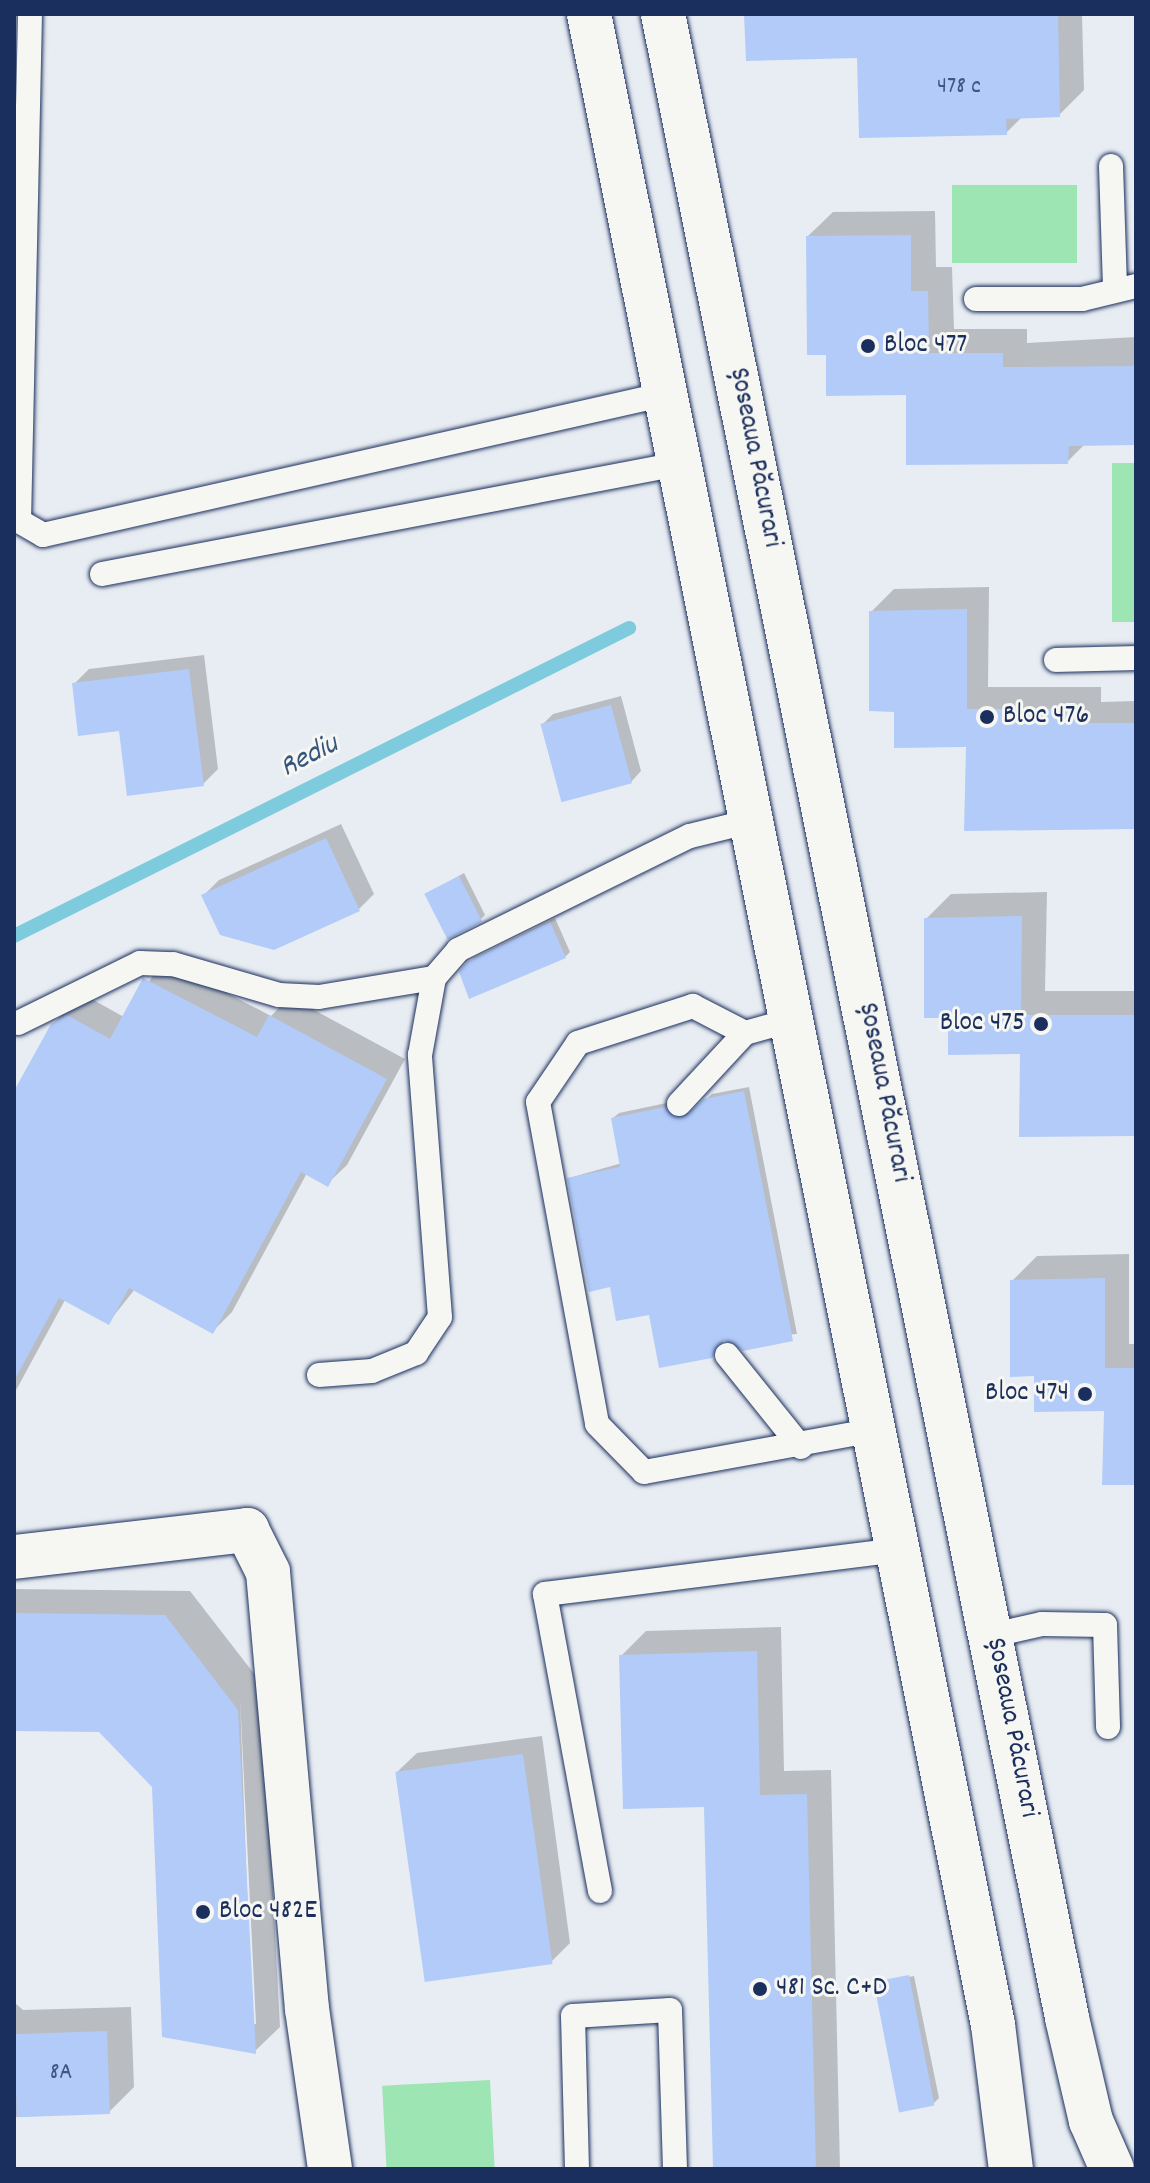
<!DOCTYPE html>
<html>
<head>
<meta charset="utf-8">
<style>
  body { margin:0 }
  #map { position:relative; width:1150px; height:2183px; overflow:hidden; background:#e8edf3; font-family:Dekko,sans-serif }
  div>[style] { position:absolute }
  .green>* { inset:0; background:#9de5b3; transform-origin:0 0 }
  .shadow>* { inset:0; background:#0003 }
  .stream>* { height:14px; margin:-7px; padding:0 7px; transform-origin:7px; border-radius:7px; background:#7fcbde }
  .building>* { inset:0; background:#b2cbf9; transform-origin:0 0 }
  .roads { filter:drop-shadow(0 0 2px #1b2f5e) drop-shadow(0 0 2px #1b2f5e) }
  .lane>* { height:24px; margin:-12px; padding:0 12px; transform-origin:12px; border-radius:12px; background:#f6f6f2 }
  .street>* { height:44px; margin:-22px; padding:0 22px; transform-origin:22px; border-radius:22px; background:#f6f6f2 }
  .primary>* { height:44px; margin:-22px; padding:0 22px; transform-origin:22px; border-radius:22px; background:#f6f6f2 }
  .dots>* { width:22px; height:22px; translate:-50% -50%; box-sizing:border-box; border:4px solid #f6f6f2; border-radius:50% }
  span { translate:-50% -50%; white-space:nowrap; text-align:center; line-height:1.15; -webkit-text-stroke:6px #f6f6f2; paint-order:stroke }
  .number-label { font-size:24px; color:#415685 }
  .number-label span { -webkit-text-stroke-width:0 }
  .poi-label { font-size:28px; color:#1b2f5e }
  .left { translate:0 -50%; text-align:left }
  .right { translate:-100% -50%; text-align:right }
  .street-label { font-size:28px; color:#1b2f5e }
  .water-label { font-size:30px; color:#34567e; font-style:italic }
  .frame { position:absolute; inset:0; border:16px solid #1b2f5e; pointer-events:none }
</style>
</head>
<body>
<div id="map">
  <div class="green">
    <div style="left:952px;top:185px;width:125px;height:78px"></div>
    <div style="left:1136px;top:463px;width:159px;height:24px;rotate:90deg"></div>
    <div style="left:490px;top:2080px;width:89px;height:108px;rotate:87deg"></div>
  </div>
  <div class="shadow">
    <div style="clip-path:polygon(746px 14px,1082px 14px,1084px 90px,1059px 115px,1023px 116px,1006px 133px,859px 56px)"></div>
    <div style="clip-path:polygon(935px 211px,936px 267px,952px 267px,954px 329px,1027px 329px,1027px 343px,1136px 337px,1136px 443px,1085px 444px,1067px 462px,828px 353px,808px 236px,833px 212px)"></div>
    <div style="clip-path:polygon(989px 587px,988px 687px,1101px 687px,1101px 702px,1136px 701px,1136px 827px,896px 710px,871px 612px,894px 589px)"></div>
    <div style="clip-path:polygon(204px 655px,218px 769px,203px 784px,120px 729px,74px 684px,89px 669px)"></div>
    <div style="clip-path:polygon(621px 696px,641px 771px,631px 782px,543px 724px,553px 714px)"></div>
    <div style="clip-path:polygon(341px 824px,374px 894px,359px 909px,204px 895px,219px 880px)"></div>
    <div style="clip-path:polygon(464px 873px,485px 915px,480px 920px,427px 894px)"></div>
    <div style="clip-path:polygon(1047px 892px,1045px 991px,1136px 991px,1136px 1134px,1021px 1135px,1022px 1052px,950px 1016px,926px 919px,951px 894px)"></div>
    <div style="clip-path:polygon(555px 918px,570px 952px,565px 957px,462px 972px,474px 958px)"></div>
    <div style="clip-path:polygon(164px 960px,271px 1016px,290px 997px,405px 1059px,347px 1165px,327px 1184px,307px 1173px,232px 1312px,213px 1331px,135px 1289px,108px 1323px,65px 1300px,14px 1394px,14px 1095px,52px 1025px,72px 1005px,88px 997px,124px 1017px)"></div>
    <div style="clip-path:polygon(749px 1087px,797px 1334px,725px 1339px,718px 1349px,612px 1285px,569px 1178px,622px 1163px,613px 1118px,619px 1113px,671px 1102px,690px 1114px,712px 1094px)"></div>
    <div style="clip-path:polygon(1129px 1254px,1129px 1344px,1136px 1344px,1136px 1483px,1106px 1409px,1036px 1374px,1012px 1281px,1037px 1256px)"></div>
    <div style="clip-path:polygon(evenodd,14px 1589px,190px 1591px,262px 1684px,280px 2027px,255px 2051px,154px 1786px,100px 1730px,14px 1729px,14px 1589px,240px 1699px,256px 2024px,252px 2024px,240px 1699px)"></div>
    <div style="clip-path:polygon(781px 1627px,784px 1771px,831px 1770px,840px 2169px,715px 2169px,706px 1805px,621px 1656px,646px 1631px)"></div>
    <div style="clip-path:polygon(542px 1736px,570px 1943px,551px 1962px,397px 1772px,417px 1753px)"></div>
    <div style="clip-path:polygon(914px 1976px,939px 2098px,934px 2103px,876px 1983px)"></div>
    <div style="clip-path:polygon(14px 2002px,23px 2010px,131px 2007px,134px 2087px,109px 2112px,14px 2117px)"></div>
  </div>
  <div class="stream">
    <div style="left:14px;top:936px;width:688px;rotate:-26.6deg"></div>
  </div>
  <div class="building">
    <div style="clip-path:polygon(744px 14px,1058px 14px,1060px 117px,1006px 119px,1007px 135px,859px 138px,857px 58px,746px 61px)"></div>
    <div style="clip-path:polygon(911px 235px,911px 291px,928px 291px,929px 353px,1003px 353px,1003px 367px,1136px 366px,1136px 445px,1069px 446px,1068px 464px,906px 465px,906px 395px,826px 396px,826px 355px,807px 355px,806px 236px)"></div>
    <div style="clip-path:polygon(967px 609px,967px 709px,1079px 709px,1079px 723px,1136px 723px,1136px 829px,964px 831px,966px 747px,894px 748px,894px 712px,869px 711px,869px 611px)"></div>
    <div style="clip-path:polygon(189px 669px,204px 786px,127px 796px,119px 731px,78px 736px,72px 683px)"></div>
    <div style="left:611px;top:705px;width:81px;height:73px;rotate:75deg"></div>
    <div style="clip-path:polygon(326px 838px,360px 911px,274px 950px,220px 935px,201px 895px)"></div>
    <div style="left:459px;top:876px;width:51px;height:39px;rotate:63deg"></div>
    <div style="clip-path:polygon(1022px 916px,1021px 1015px,1135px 1015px,1136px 1136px,1019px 1137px,1020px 1054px,948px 1055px,948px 1018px,924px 1018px,924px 918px)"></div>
    <div style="clip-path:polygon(550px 922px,566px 958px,469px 999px,459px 972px,467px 962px)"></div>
    <div style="clip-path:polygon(143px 978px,257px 1037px,269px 1015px,387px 1079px,328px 1187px,301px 1172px,213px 1334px,129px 1288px,109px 1325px,59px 1298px,14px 1381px,14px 1091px,51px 1024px,67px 1015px,110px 1039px)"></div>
    <div style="clip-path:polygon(744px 1091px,793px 1341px,743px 1351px,724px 1340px,712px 1358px,659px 1368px,649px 1315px,616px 1321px,610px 1287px,589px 1292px,567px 1178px,620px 1167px,611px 1118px,665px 1107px,683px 1118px,704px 1099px)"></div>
    <div style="clip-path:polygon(1105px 1278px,1105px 1368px,1136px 1368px,1136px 1485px,1102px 1485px,1104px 1411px,1034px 1412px,1034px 1376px,1010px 1377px,1010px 1280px)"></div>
    <div style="clip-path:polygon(14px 1613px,165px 1615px,238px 1710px,256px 2054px,162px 2037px,152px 1787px,99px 1732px,14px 1731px)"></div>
    <div style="clip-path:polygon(757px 1651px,760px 1795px,807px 1794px,816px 2169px,713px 2169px,704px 1807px,623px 1809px,619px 1655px)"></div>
    <div style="left:523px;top:1754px;width:212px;height:129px;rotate:82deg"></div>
    <div style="left:909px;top:1975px;width:133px;height:36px;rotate:79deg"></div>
    <div style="left:107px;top:2031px;width:83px;height:93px;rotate:88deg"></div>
  </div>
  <div class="roads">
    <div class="lane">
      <div style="left:30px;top:14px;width:507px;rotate:91.24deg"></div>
      <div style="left:19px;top:521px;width:28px;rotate:30deg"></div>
      <div style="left:43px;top:535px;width:643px;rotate:-12.76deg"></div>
      <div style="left:1111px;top:166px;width:120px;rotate:88.1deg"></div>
      <div style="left:976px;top:299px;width:106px"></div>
      <div style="left:1082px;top:299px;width:56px;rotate:-13.5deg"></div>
      <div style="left:102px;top:574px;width:592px;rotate:-10.8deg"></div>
      <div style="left:1056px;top:660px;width:80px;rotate:-1.4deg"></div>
      <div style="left:18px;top:1023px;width:136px;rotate:-26.2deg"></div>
      <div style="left:140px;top:963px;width:33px;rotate:2deg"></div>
      <div style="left:173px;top:964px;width:110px;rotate:16.3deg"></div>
      <div style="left:279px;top:995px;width:40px;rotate:2.9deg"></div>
      <div style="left:319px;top:997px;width:117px;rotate:-9.4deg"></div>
      <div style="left:745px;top:1033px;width:59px;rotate:-152.6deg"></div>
      <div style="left:693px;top:1006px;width:121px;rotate:162.2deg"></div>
      <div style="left:578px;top:1043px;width:71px;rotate:124.1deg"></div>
      <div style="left:538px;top:1102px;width:327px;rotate:79.6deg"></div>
      <div style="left:597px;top:1424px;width:67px;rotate:45.6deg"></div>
      <div style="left:644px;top:1472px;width:236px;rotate:-10.3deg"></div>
      <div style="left:679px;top:1104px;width:97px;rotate:-47.1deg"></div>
      <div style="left:745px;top:1033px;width:52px;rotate:-15.6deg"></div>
      <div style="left:727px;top:1355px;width:118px;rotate:51.2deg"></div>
      <div style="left:319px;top:1375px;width:53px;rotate:-4.3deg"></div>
      <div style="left:372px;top:1371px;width:48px;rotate:-22.2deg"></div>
      <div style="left:416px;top:1353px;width:43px;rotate:-56.3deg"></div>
      <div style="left:440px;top:1317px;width:263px;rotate:-94.4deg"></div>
      <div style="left:420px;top:1055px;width:78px;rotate:-79.7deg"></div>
      <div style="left:434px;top:978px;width:37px;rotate:-49deg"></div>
      <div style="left:458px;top:950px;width:258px;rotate:-26.2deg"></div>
      <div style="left:690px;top:836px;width:67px;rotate:-13.8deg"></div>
      <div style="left:993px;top:1635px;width:50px;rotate:-12.7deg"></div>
      <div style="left:1042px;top:1624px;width:63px;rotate:0.9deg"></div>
      <div style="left:1105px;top:1625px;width:102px;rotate:88.3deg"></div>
      <div style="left:600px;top:1891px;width:302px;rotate:-100.5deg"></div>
      <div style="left:545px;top:1594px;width:358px;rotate:-7.1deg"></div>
      <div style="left:577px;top:2169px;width:153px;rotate:-91.5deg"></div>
      <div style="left:573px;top:2016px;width:97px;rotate:-3.5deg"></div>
      <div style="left:670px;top:2010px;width:159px;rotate:88.2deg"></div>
    </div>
    <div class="street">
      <div style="left:14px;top:1557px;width:235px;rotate:-6.6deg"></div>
      <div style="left:247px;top:1530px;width:47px;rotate:63.4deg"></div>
      <div style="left:268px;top:1572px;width:439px;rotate:84.9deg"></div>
      <div style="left:307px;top:2009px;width:162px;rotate:81.8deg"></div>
    </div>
    <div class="primary">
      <div style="left:589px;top:14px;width:2051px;rotate:78.64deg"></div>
      <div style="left:993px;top:2025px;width:145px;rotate:82.9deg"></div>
      <div style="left:663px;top:14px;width:2044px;rotate:78.6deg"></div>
      <div style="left:1067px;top:2018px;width:106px;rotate:76.9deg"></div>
      <div style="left:1091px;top:2121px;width:52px;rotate:66.4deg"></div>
    </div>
  </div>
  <div class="dots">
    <div style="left:868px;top:346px;background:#1b2f5e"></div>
    <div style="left:987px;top:717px;background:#1b2f5e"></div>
    <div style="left:1041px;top:1024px;background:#1b2f5e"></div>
    <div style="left:1085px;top:1394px;background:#1b2f5e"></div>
    <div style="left:203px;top:1912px;background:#1b2f5e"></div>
    <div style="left:760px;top:1989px;background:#1b2f5e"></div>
  </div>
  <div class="number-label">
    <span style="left:959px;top:88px">478 c</span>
    <span style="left:61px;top:2074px">8A</span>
  </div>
  <div class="poi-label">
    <span class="left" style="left:884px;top:346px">Bloc 477</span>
    <span class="left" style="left:1003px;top:717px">Bloc 476</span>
    <span class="right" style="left:1025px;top:1024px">Bloc 475</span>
    <span class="right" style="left:1069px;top:1394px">Bloc 474</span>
    <span class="left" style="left:219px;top:1912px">Bloc 482E</span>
    <span class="left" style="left:776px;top:1989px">481 Sc. C+D</span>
  </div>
  <div class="street-label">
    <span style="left:754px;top:458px;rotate:79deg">Șoseaua Păcurari</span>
    <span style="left:883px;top:1093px;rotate:79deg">Șoseaua Păcurari</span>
    <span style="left:1011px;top:1728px;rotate:79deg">Șoseaua Păcurari</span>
  </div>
  <div class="water-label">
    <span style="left:310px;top:758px;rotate:-27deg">Rediu</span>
  </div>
  <div class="frame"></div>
</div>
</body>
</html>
